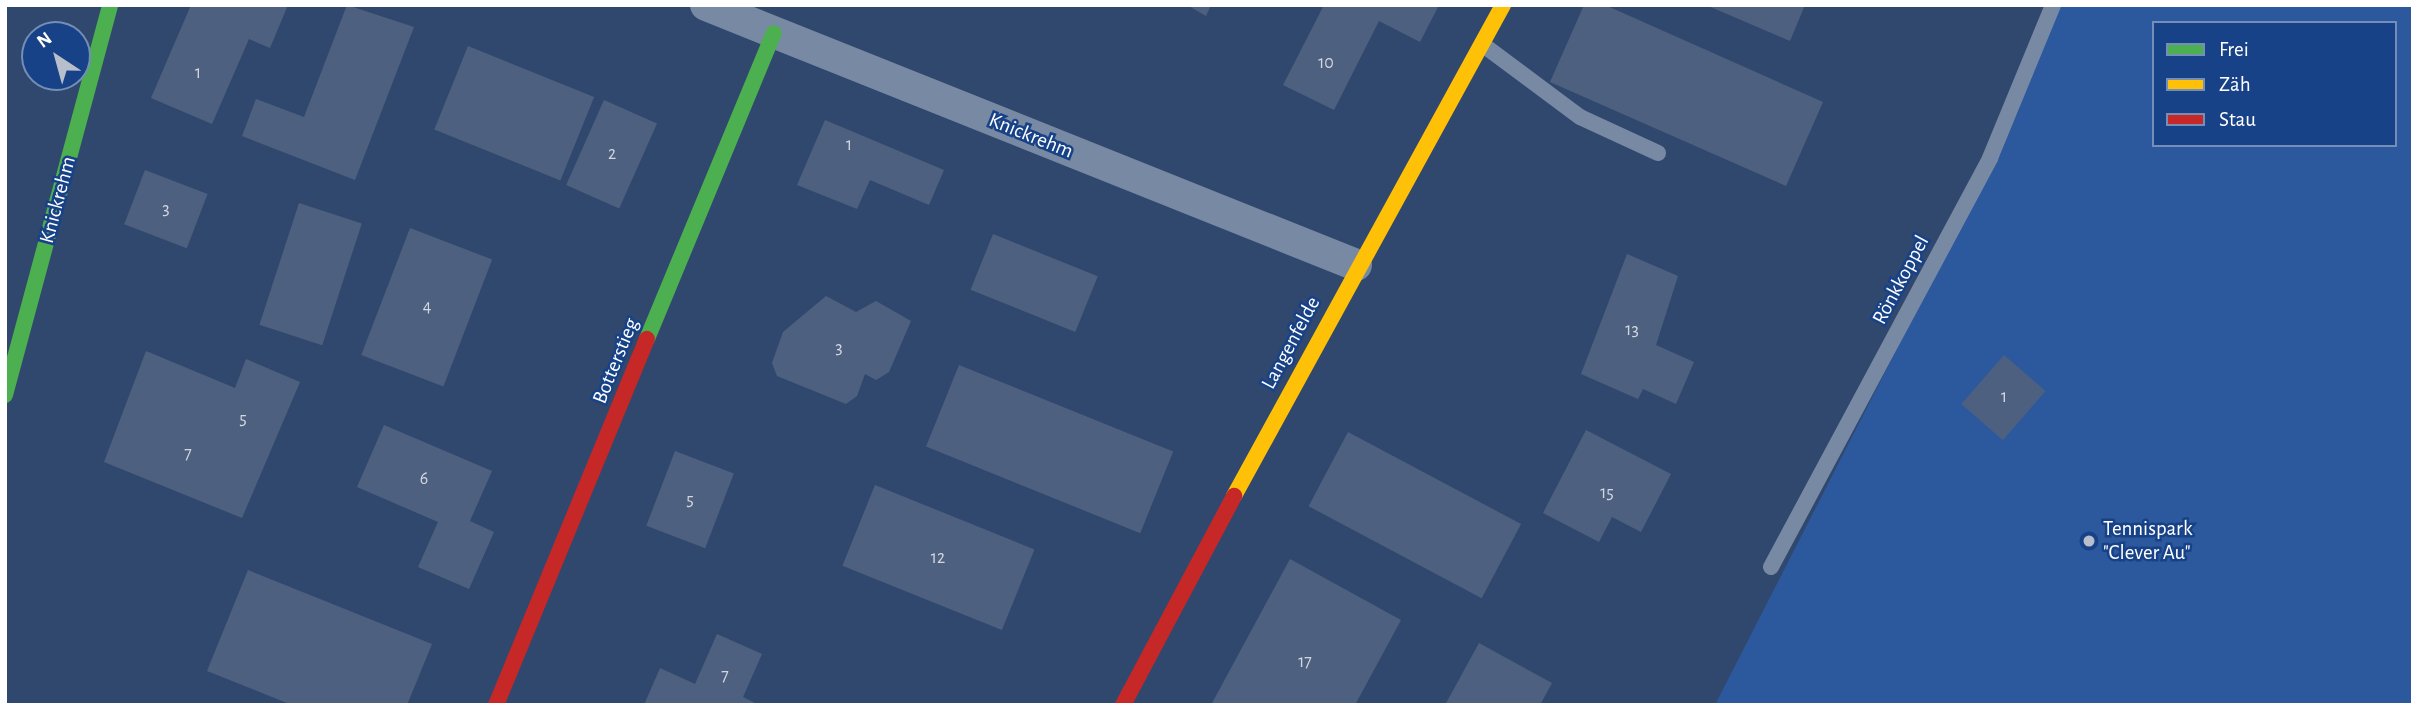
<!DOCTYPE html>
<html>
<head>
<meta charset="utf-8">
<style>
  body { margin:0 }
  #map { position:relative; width:2418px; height:710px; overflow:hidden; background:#31486e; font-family:"Alegreya Sans",sans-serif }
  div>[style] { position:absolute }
  .green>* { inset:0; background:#2c589e }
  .building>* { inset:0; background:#4e607f; transform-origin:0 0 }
  .lane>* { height:16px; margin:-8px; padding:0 8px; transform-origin:8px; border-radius:8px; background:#7889a4 }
  .street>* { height:32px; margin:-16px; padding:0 16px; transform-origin:16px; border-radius:16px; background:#7889a4 }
  .fast>* { height:16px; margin:-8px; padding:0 8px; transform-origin:8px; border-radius:8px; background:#4caf50 }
  .slow>* { height:16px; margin:-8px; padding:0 8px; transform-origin:8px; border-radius:8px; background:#ffc107 }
  .jam>* { height:16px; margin:-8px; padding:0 8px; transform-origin:8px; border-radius:8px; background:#c62828 }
  .dots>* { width:19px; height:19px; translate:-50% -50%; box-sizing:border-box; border:4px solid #184287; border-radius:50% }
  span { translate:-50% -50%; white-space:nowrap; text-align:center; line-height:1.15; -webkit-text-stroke:5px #184287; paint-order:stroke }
  .number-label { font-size:18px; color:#d3d7df }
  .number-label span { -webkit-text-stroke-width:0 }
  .street-label { font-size:21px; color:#fff }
  .poi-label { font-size:21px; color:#fff }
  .left { translate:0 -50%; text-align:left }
  .frame { position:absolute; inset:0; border:7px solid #fff; pointer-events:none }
  .legend { position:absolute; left:2152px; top:21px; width:245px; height:126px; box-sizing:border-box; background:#184287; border:2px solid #748eb7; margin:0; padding:9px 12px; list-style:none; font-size:21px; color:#fff }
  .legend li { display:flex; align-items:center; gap:14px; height:35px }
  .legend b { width:35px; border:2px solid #748eb7 }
  .north { position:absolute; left:21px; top:21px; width:70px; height:70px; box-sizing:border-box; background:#184287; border:2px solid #748eb7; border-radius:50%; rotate:324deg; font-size:19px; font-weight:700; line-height:28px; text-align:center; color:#fff }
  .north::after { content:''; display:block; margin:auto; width:24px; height:32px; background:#b7bfcc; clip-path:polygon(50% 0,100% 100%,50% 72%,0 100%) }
</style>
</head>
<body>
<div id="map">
  <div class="green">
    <div style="clip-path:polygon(evenodd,2052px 5px,2413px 5px,2413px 705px,1715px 705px,2018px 112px,2052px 5px,2154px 23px,2395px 23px,2395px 145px,2154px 145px,2154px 23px)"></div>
  </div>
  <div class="building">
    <div style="clip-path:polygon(191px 5px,288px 5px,270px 48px,249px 39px,212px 124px,151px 98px)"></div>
    <div style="clip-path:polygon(347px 5px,414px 27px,355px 180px,242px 136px,256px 99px,304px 117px)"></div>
    <div style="clip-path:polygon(1187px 5px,1211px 5px,1206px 16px)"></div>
    <div style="clip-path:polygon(1324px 5px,1439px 5px,1420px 42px,1379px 21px,1334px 110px,1283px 85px)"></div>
    <div style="clip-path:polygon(1584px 5px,1605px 5px,1823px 102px,1786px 186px,1550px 82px)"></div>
    <div style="clip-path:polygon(1706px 5px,1805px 5px,1790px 41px)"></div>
    <div style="left:468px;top:46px;width:136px;height:90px;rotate:22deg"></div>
    <div style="left:604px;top:100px;width:58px;height:93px;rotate:24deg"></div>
    <div style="clip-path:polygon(825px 120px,944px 170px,929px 205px,870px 180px,857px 209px,797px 185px)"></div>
    <div style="left:145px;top:170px;width:67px;height:58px;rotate:21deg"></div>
    <div style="left:299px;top:203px;width:66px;height:128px;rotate:18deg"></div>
    <div style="left:410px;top:228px;width:88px;height:136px;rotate:21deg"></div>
    <div style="left:993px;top:234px;width:113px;height:60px;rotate:22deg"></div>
    <div style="clip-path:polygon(1627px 254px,1678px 276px,1656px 345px,1694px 362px,1676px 404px,1643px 389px,1638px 399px,1581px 374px)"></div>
    <div style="clip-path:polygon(826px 296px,856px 312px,876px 301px,911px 321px,889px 372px,876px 380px,865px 374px,857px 396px,846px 404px,777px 376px,772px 363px,783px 332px)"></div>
    <div style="clip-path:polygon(146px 351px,235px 388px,246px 359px,300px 382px,242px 518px,104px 462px)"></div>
    <div style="left:2004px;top:355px;width:55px;height:65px;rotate:41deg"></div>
    <div style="left:959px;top:365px;width:231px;height:88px;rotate:22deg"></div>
    <div style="clip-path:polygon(384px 425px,492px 471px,470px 521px,494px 532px,469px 589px,418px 567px,438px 522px,357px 487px)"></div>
    <div style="clip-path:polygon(1586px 430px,1671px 474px,1641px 532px,1612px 517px,1599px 542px,1543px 513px)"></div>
    <div style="left:1348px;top:432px;width:196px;height:84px;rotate:28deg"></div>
    <div style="left:675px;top:451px;width:63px;height:80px;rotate:21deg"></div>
    <div style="left:875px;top:485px;width:172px;height:87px;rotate:22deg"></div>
    <div style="clip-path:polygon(1290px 559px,1401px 620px,1355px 705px,1211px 705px)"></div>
    <div style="clip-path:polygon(248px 570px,432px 644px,407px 705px,292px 705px,207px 671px)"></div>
    <div style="clip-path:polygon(717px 634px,762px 654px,743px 697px,759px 705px,644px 705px,660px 668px,695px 684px)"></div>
    <div style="clip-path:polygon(1479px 643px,1552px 683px,1540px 705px,1445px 705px)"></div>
  </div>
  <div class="lane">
    <div style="left:1482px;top:44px;width:122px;rotate:36.7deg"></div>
    <div style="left:1580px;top:117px;width:86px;rotate:24.8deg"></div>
    <div style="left:1771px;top:567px;width:464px;rotate:-61.8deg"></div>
    <div style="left:1990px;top:158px;width:165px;rotate:-67.6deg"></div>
  </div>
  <div class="street">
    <div style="left:706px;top:5px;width:700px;rotate:21.8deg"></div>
  </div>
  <div class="fast">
    <div style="left:647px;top:339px;width:331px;rotate:-67.5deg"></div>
    <div style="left:5px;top:395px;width:404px;rotate:-74.9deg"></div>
  </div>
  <div class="slow">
    <div style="left:1234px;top:496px;width:560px;rotate:-61.28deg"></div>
  </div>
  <div class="jam">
    <div style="left:496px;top:705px;width:396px;rotate:-67.6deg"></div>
    <div style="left:1123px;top:705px;width:237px;rotate:-62deg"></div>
  </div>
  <div class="dots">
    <div style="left:2089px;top:541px;background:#b7bfcc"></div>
  </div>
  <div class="number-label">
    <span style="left:1326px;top:63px">10</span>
    <span style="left:198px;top:73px">1</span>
    <span style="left:849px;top:145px">1</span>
    <span style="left:612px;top:154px">2</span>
    <span style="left:166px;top:209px">3</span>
    <span style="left:427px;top:307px">4</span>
    <span style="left:1632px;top:330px">13</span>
    <span style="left:839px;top:348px">3</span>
    <span style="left:2004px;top:397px">1</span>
    <span style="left:243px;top:419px">5</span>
    <span style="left:188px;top:454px">7</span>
    <span style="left:424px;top:479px">6</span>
    <span style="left:1607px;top:493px">15</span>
    <span style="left:690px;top:500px">5</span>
    <span style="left:938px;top:558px">12</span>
    <span style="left:1305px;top:662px">17</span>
    <span style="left:725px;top:676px">7</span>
  </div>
  <div class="street-label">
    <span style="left:1031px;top:136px;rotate:22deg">Knickrehm</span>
    <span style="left:58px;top:200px;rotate:-75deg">Knickrehm</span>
    <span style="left:1901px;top:280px;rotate:-62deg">Rönkkoppel</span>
    <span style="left:1291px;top:343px;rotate:-62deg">Langenfelde</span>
    <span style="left:616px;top:361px;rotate:-68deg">Botterstieg</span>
  </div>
  <div class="poi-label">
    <span class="left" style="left:2103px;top:541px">Tennispark<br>"Clever Au"</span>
  </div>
  <div class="frame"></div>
  <ul class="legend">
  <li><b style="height:9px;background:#4caf50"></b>Frei</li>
  <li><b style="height:9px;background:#ffc107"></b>Zäh</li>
  <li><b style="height:9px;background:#c62828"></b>Stau</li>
  </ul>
  <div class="north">N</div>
</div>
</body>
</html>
